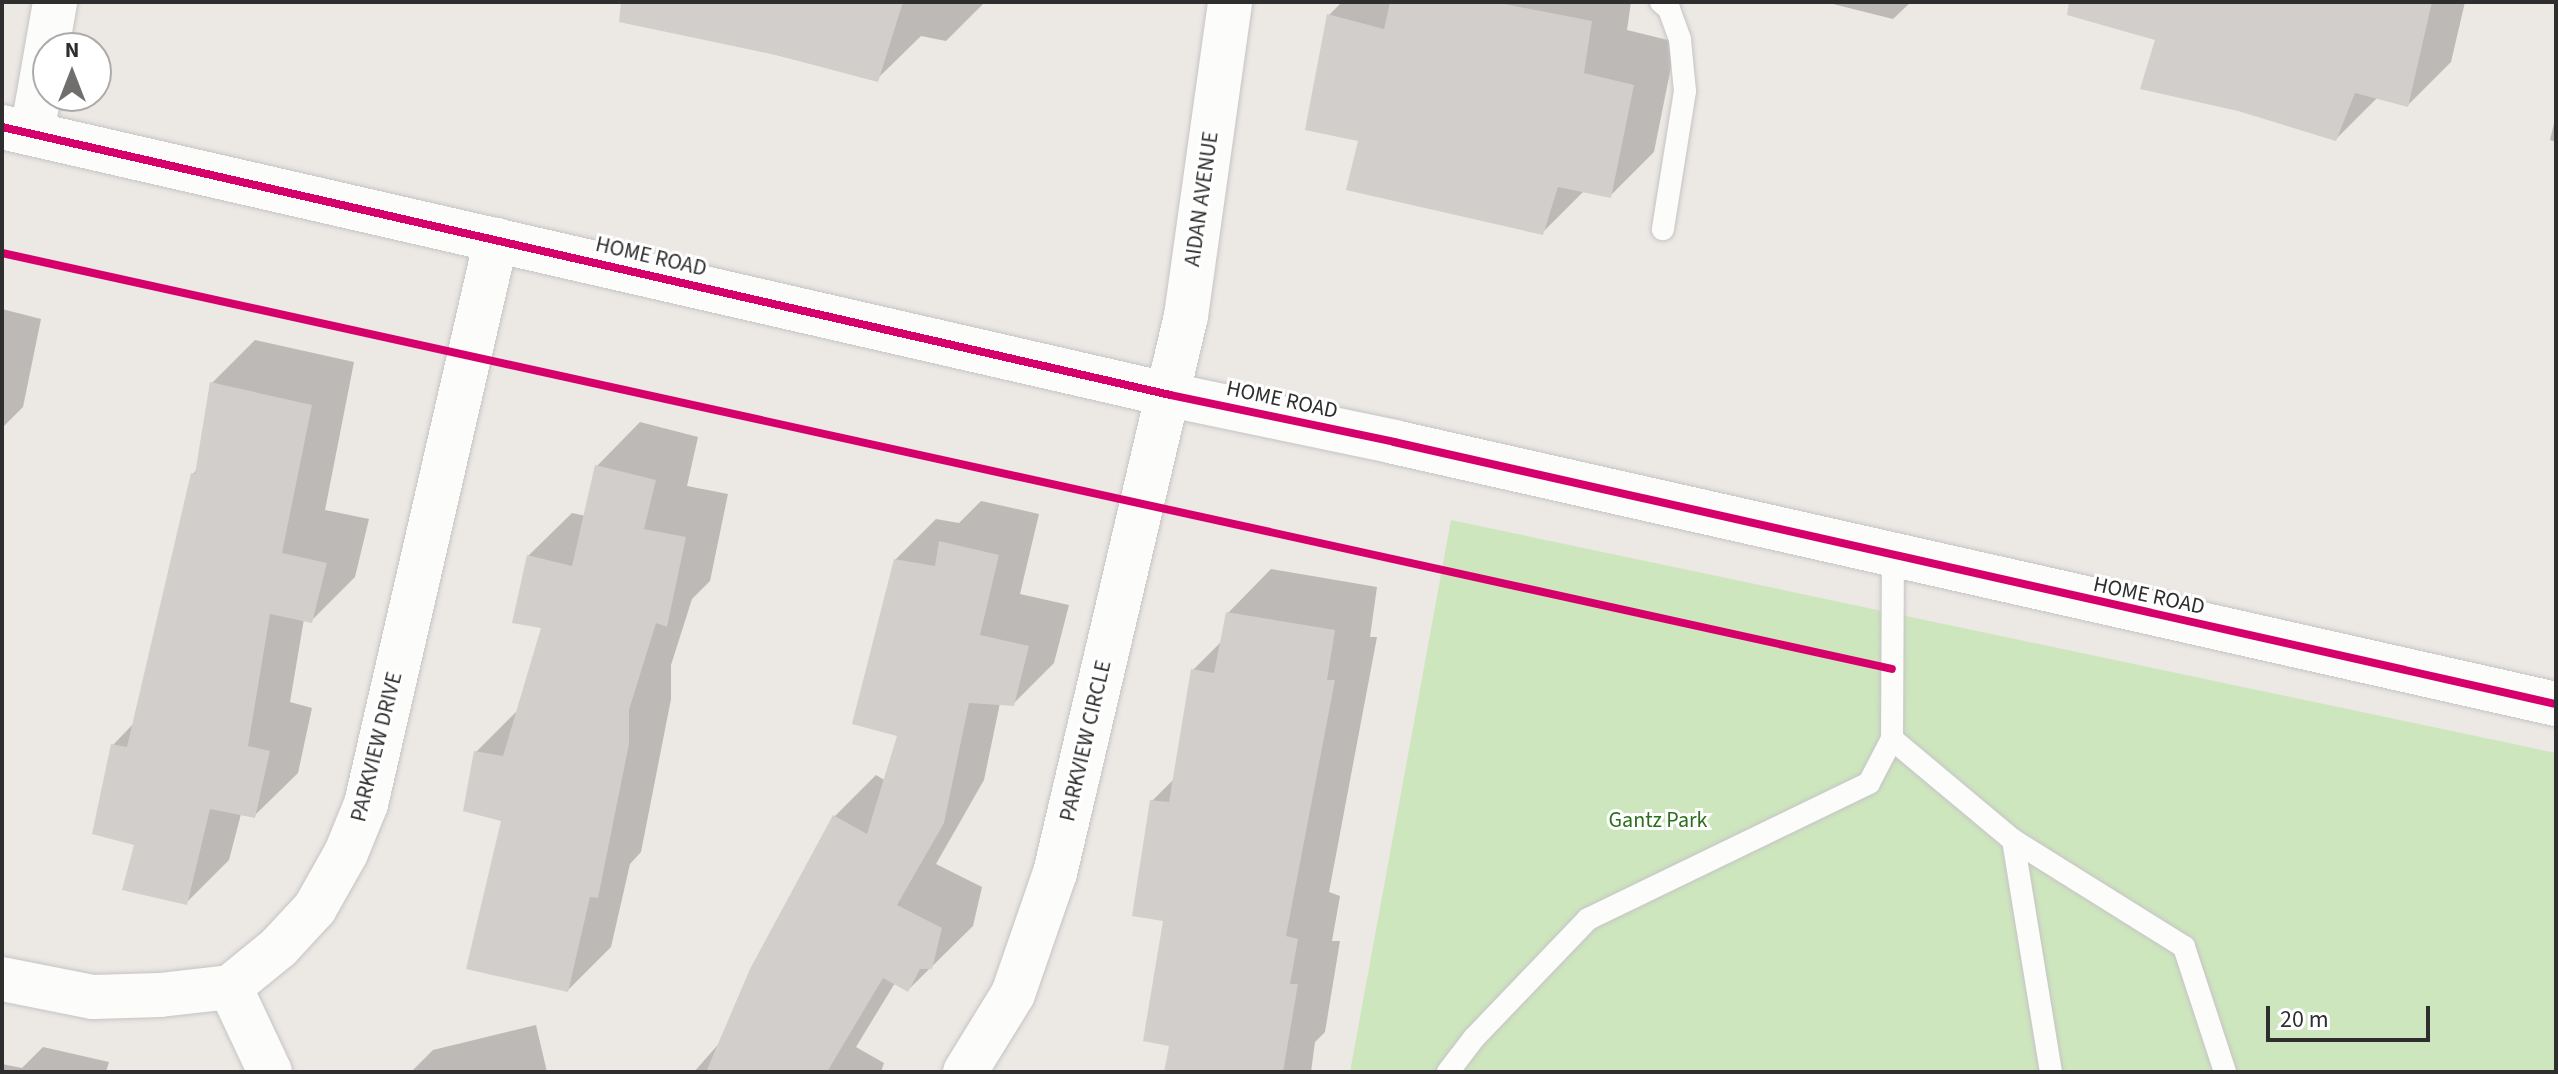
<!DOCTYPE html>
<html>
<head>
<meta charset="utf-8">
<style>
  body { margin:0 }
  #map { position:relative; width:2558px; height:1074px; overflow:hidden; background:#ece8e4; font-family:"Source Sans 3",sans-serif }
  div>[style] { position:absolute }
  .green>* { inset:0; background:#cee6be }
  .shadow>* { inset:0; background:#0003 }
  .building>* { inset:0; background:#d1cecb }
  .roads { filter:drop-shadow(0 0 2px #c5c4c5) drop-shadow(0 0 2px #c5c4c5) }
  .lane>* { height:22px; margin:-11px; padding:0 11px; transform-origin:11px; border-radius:11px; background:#fcfcfb }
  .street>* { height:44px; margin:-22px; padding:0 22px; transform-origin:22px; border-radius:22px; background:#fcfcfb }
  .secondary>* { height:44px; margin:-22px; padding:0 22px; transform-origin:22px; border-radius:22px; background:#fcfcfb }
  .cycleway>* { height:8px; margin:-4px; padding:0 4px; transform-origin:4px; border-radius:4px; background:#d6006c }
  span { translate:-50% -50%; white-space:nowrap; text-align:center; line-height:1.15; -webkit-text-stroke:6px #fff; paint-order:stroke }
  .street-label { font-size:22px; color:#2e2e2e }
  .park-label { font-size:22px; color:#2c6e1b }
  .frame { position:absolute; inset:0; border:4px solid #2e2e2e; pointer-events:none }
  .north { position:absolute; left:32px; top:32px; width:80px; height:80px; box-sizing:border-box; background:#fff; border:2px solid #ababab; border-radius:50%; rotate:0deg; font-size:22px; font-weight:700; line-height:32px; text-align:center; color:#2e2e2e }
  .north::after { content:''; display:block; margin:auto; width:28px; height:36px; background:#706f6e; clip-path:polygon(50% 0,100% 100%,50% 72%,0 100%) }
  .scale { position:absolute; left:2266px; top:1006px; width:164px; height:36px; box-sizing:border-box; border:4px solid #2e2e2e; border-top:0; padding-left:10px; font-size:24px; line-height:28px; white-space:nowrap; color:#2e2e2e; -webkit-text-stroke:6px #fff; paint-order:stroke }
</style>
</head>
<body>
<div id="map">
  <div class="green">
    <div style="clip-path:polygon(1451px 520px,2556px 753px,2556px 1072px,1350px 1072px)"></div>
  </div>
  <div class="shadow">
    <div style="clip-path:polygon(692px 2px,985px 2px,946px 41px,921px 36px,877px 79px,688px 34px)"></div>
    <div style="clip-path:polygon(1342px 2px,1631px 2px,1627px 30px,1676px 42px,1654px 152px,1610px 196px,1585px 190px,1542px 233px,1360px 140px,1329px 15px)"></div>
    <div style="clip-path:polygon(1825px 2px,1911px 2px,1893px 19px)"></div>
    <div style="clip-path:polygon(2110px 2px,2465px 2px,2451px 62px,2408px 105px,2378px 97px,2336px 139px,2157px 38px)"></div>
    <div style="clip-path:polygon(2556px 115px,2556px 142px,2550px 140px)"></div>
    <div style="clip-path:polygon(2px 309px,41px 319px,23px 407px,2px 428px)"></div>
    <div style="clip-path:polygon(255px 340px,354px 362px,325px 510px,369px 519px,355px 577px,311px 621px,304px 619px,290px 702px,312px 708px,298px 773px,254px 816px,241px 814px,229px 860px,186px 903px,136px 844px,113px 745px,134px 723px,193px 474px,198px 468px,212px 383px)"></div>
    <div style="clip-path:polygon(640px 422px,698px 437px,687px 486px,728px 494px,710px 581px,692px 599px,671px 665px,671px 699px,641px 852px,630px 864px,611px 947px,568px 990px,476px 752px,519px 709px,544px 626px,528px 556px,572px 513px,586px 516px,597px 466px)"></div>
    <div style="clip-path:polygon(981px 501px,1039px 514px,1020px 594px,1069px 605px,1054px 663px,1013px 704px,1000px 703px,984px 780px,936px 864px,982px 887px,973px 926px,908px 990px,895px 983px,856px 1047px,884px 1063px,881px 1072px,694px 1072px,723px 1039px,835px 816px,876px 775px,886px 781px,900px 735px,895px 560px,936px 519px,959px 523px)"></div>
    <div style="clip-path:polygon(1271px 569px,1377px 587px,1370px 637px,1377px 637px,1329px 892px,1340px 896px,1332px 941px,1340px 941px,1325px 1032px,1315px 1042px,1311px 1072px,1166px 1072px,1172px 1044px,1165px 919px,1152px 801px,1175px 778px,1193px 670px,1223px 640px,1228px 613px)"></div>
    <div style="clip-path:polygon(536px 1025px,547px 1072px,411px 1072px,433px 1050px)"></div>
    <div style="clip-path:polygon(43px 1047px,109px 1062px,106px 1072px,2px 1072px,2px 1064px,22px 1068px)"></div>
  </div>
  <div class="building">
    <div style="clip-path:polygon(621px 2px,903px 2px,878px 82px,776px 55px,619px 22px)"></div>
    <div style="clip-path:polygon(1390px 2px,1494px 2px,1592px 21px,1584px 73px,1634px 85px,1611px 198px,1558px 187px,1543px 235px,1346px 190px,1358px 141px,1305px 130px,1327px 14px,1384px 29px)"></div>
    <div style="clip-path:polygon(2069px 2px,2432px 2px,2408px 107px,2355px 93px,2336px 141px,2238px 111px,2140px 89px,2155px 40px,2067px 15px)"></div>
    <div style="clip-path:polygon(210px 382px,312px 405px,282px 553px,327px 563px,312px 623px,270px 614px,248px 746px,270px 751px,255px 818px,210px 809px,187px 905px,122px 890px,134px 845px,92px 834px,111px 744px,127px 747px,191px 473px,195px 474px)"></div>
    <div style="clip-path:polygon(595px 465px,656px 480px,644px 529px,686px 537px,667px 627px,656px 623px,629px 710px,629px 744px,598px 898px,590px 897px,568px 992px,466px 969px,501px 821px,463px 811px,474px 751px,503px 756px,541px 628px,512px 623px,527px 555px,572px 566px)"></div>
    <div style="clip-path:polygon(939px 541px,999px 555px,980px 635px,1029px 646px,1014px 706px,969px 703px,944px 823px,897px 905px,942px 928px,932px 969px,920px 969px,908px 992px,883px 978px,827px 1072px,706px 1072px,750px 969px,833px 815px,867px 834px,897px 736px,852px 724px,894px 559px,935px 566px)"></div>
    <div style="clip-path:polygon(1226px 612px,1335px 630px,1327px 680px,1335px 680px,1286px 936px,1298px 939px,1290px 984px,1298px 984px,1283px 1072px,1164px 1072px,1169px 1046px,1143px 1041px,1163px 921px,1132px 916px,1150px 800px,1169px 802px,1191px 669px,1214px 673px)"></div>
  </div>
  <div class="roads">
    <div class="lane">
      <div style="left:1661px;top:2px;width:11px;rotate:41deg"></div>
      <div style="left:1669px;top:9px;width:33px;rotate:70deg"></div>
      <div style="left:1680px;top:40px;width:51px;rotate:84.4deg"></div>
      <div style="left:1685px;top:91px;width:140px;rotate:99.1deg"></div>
      <div style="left:1892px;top:739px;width:158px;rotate:39.9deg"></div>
      <div style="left:2013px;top:840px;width:202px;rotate:32deg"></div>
      <div style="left:2184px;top:947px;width:132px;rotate:71.8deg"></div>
      <div style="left:2013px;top:840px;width:235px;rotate:80.7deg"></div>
      <div style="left:1448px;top:1072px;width:43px;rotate:-52.6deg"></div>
      <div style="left:1474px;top:1038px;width:165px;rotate:-46.2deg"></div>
      <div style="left:1588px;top:919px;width:312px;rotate:-25.8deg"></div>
      <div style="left:1869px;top:783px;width:50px;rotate:-62.4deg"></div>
      <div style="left:1892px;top:739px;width:182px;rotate:-89.7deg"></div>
    </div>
    <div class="street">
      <div style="left:32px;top:133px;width:133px;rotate:-80deg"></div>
      <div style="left:2px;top:979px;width:93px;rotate:11.2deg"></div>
      <div style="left:93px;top:997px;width:67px;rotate:-1.7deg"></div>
      <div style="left:160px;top:995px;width:70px;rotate:-6.5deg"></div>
      <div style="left:230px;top:987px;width:63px;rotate:-39.2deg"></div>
      <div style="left:279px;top:947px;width:53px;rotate:-47.3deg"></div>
      <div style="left:315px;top:908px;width:63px;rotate:-60.6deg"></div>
      <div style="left:346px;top:853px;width:53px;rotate:-67.8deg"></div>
      <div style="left:366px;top:804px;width:579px;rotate:-77.02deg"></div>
      <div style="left:230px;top:987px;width:94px;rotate:64.8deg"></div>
      <div style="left:965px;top:1072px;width:92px;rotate:-58.4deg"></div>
      <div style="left:1013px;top:994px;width:128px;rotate:-70.9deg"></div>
      <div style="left:1055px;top:873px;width:572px;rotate:-76.77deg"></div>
      <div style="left:1186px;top:316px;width:317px;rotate:-82deg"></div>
    </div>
    <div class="secondary">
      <div style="left:2px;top:127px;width:1198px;rotate:12.92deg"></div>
      <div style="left:1170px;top:395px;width:229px;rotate:11.8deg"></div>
      <div style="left:1394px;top:442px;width:1191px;rotate:12.71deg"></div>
    </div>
  </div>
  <div class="cycleway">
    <div style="left:2px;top:127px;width:1198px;rotate:12.92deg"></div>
    <div style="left:1170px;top:395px;width:229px;rotate:11.8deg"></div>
    <div style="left:1394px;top:442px;width:1191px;rotate:12.71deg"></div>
    <div style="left:2px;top:253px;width:1935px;rotate:12.41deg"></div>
  </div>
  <div class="street-label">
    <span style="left:1202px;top:199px;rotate:-82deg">AIDAN AVENUE</span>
    <span style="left:651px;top:257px;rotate:13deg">HOME ROAD</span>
    <span style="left:1282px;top:400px;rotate:12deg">HOME ROAD</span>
    <span style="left:2149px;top:596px;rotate:12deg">HOME ROAD</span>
    <span style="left:1086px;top:741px;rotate:-77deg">PARKVIEW CIRCLE</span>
    <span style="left:377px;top:747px;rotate:-76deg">PARKVIEW DRIVE</span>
  </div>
  <div class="park-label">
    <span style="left:1658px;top:821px">Gantz Park</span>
  </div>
  <div class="frame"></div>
  <div class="north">N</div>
  <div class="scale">20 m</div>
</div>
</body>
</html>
